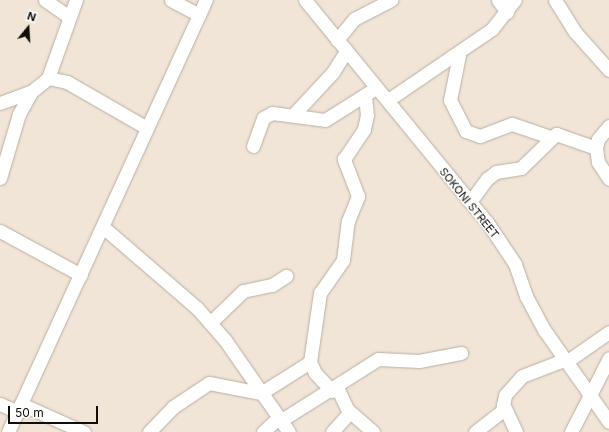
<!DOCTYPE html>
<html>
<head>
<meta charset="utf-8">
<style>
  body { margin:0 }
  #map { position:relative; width:609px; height:432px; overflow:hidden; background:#f1e5d7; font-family:Inter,sans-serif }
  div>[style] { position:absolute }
  .roads { filter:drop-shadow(0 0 1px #baaea1) drop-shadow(0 0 1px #baaea1) }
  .minor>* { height:13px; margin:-6.5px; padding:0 6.5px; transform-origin:6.5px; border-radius:6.5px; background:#fff }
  span { translate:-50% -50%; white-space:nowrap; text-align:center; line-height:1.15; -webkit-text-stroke:3px #fff; paint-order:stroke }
  .street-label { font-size:11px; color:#110d08 }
  .north { position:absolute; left:8px; top:8px; width:40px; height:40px; -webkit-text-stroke:3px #fff; paint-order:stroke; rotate:18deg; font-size:11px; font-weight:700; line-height:16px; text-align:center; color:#110d08 }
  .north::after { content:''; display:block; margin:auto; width:14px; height:18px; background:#110d08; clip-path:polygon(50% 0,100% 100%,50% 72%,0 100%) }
  .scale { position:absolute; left:8px; top:406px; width:90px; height:18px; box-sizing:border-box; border:2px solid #110d08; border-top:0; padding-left:5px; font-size:12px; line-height:14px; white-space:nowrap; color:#110d08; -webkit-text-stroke:3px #fff; paint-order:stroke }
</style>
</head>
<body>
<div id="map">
  <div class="roads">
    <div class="minor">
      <div style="left:45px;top:0;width:29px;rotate:35deg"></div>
      <div style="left:171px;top:0;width:32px;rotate:28deg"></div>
      <div style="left:305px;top:0;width:287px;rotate:50.7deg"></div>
      <div style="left:487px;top:222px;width:50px;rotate:56.3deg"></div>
      <div style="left:515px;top:264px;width:34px;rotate:71deg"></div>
      <div style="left:526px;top:296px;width:40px;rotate:62deg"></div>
      <div style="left:545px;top:331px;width:111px;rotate:54.9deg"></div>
      <div style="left:498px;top:0;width:15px;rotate:53deg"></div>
      <div style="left:555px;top:0;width:38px;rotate:58deg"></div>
      <div style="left:575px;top:32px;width:51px;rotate:48.2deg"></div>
      <div style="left:337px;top:40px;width:27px;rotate:-51deg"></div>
      <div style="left:354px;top:19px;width:42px;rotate:-27.2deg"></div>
      <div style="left:459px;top:55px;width:46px;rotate:101.3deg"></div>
      <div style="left:450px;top:100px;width:35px;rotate:63deg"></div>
      <div style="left:466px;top:131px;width:15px;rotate:20deg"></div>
      <div style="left:480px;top:136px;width:34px;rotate:-21deg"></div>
      <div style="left:512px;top:124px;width:40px;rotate:18.9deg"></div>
      <div style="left:48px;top:78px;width:83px;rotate:-70.3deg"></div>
      <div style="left:388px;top:100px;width:126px;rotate:-34.3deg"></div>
      <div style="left:492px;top:29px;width:37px;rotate:-52deg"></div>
      <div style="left:0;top:103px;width:33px;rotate:-20deg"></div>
      <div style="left:294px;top:114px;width:57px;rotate:-47.1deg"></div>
      <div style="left:333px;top:72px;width:25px;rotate:-58deg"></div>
      <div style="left:609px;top:126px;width:17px;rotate:130deg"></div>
      <div style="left:598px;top:139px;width:9px;rotate:103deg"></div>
      <div style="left:596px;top:148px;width:14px;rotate:82deg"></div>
      <div style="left:598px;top:162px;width:20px;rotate:57deg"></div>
      <div style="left:253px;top:146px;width:30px;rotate:-70deg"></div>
      <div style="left:263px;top:118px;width:10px;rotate:-29deg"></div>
      <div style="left:272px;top:113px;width:53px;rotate:7.5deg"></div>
      <div style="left:325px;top:120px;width:54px;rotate:-32.2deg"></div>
      <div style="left:0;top:178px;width:67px;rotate:-73.5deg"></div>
      <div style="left:19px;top:114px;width:25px;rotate:-61deg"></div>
      <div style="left:31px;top:92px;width:22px;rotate:-39deg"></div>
      <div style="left:48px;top:78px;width:19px;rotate:12deg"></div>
      <div style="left:67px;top:82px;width:92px;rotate:29.9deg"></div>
      <div style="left:470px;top:202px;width:29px;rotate:-54deg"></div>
      <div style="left:487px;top:179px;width:11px;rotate:-38deg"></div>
      <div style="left:496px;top:172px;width:25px;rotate:-9deg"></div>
      <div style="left:521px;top:168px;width:49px;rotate:-44.2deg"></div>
      <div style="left:556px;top:134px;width:42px;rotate:19.3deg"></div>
      <div style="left:103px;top:227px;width:124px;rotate:40.8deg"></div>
      <div style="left:197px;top:308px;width:43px;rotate:48.8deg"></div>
      <div style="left:225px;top:340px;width:112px;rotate:55.2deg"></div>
      <div style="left:0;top:231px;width:92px;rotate:28.5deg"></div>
      <div style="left:210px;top:323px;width:46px;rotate:-44.1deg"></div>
      <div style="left:243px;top:291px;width:30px;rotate:-12deg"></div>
      <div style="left:272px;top:285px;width:17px;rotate:-33deg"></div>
      <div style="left:566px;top:362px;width:52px;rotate:-34.9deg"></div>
      <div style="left:332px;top:391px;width:25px;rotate:-133deg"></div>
      <div style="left:315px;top:373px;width:12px;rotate:-114deg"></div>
      <div style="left:310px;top:362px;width:70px;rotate:-81.8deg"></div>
      <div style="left:320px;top:293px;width:40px;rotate:-55.1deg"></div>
      <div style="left:343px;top:260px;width:39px;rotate:-83deg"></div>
      <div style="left:348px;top:221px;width:27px;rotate:-68deg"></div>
      <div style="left:358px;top:196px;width:40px;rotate:-111deg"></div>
      <div style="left:344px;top:159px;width:36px;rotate:-56deg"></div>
      <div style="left:364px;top:129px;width:14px;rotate:-78deg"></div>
      <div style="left:367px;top:115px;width:20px;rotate:-96deg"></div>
      <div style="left:0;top:404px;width:20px;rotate:24deg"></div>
      <div style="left:21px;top:404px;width:69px;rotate:24deg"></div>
      <div style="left:503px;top:404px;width:31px;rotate:65deg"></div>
      <div style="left:349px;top:411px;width:32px;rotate:41deg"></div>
      <div style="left:280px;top:421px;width:116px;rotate:-32.3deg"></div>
      <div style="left:378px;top:359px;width:41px;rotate:2.8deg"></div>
      <div style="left:419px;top:361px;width:43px;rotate:-10.8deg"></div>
      <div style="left:8px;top:432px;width:475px;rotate:-65.4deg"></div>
      <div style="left:149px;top:432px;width:35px;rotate:-46deg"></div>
      <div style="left:173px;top:407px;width:43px;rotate:-33.7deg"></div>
      <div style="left:209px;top:383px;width:53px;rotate:10.9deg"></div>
      <div style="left:261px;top:393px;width:58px;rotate:-32.3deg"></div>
      <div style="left:263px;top:432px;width:21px;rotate:-43deg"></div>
      <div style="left:332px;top:432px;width:25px;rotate:-48deg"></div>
      <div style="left:349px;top:413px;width:29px;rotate:-115deg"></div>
      <div style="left:475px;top:432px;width:34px;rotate:-38deg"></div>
      <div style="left:502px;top:411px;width:16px;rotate:-79deg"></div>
      <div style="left:505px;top:395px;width:25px;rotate:-48deg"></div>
      <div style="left:522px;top:376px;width:45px;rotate:-20.9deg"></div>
      <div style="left:571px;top:432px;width:83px;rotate:-62.8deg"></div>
    </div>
  </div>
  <div class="street-label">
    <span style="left:469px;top:203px;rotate:51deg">SOKONI STREET</span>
  </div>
  <div class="north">N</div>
  <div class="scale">50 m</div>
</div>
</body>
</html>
